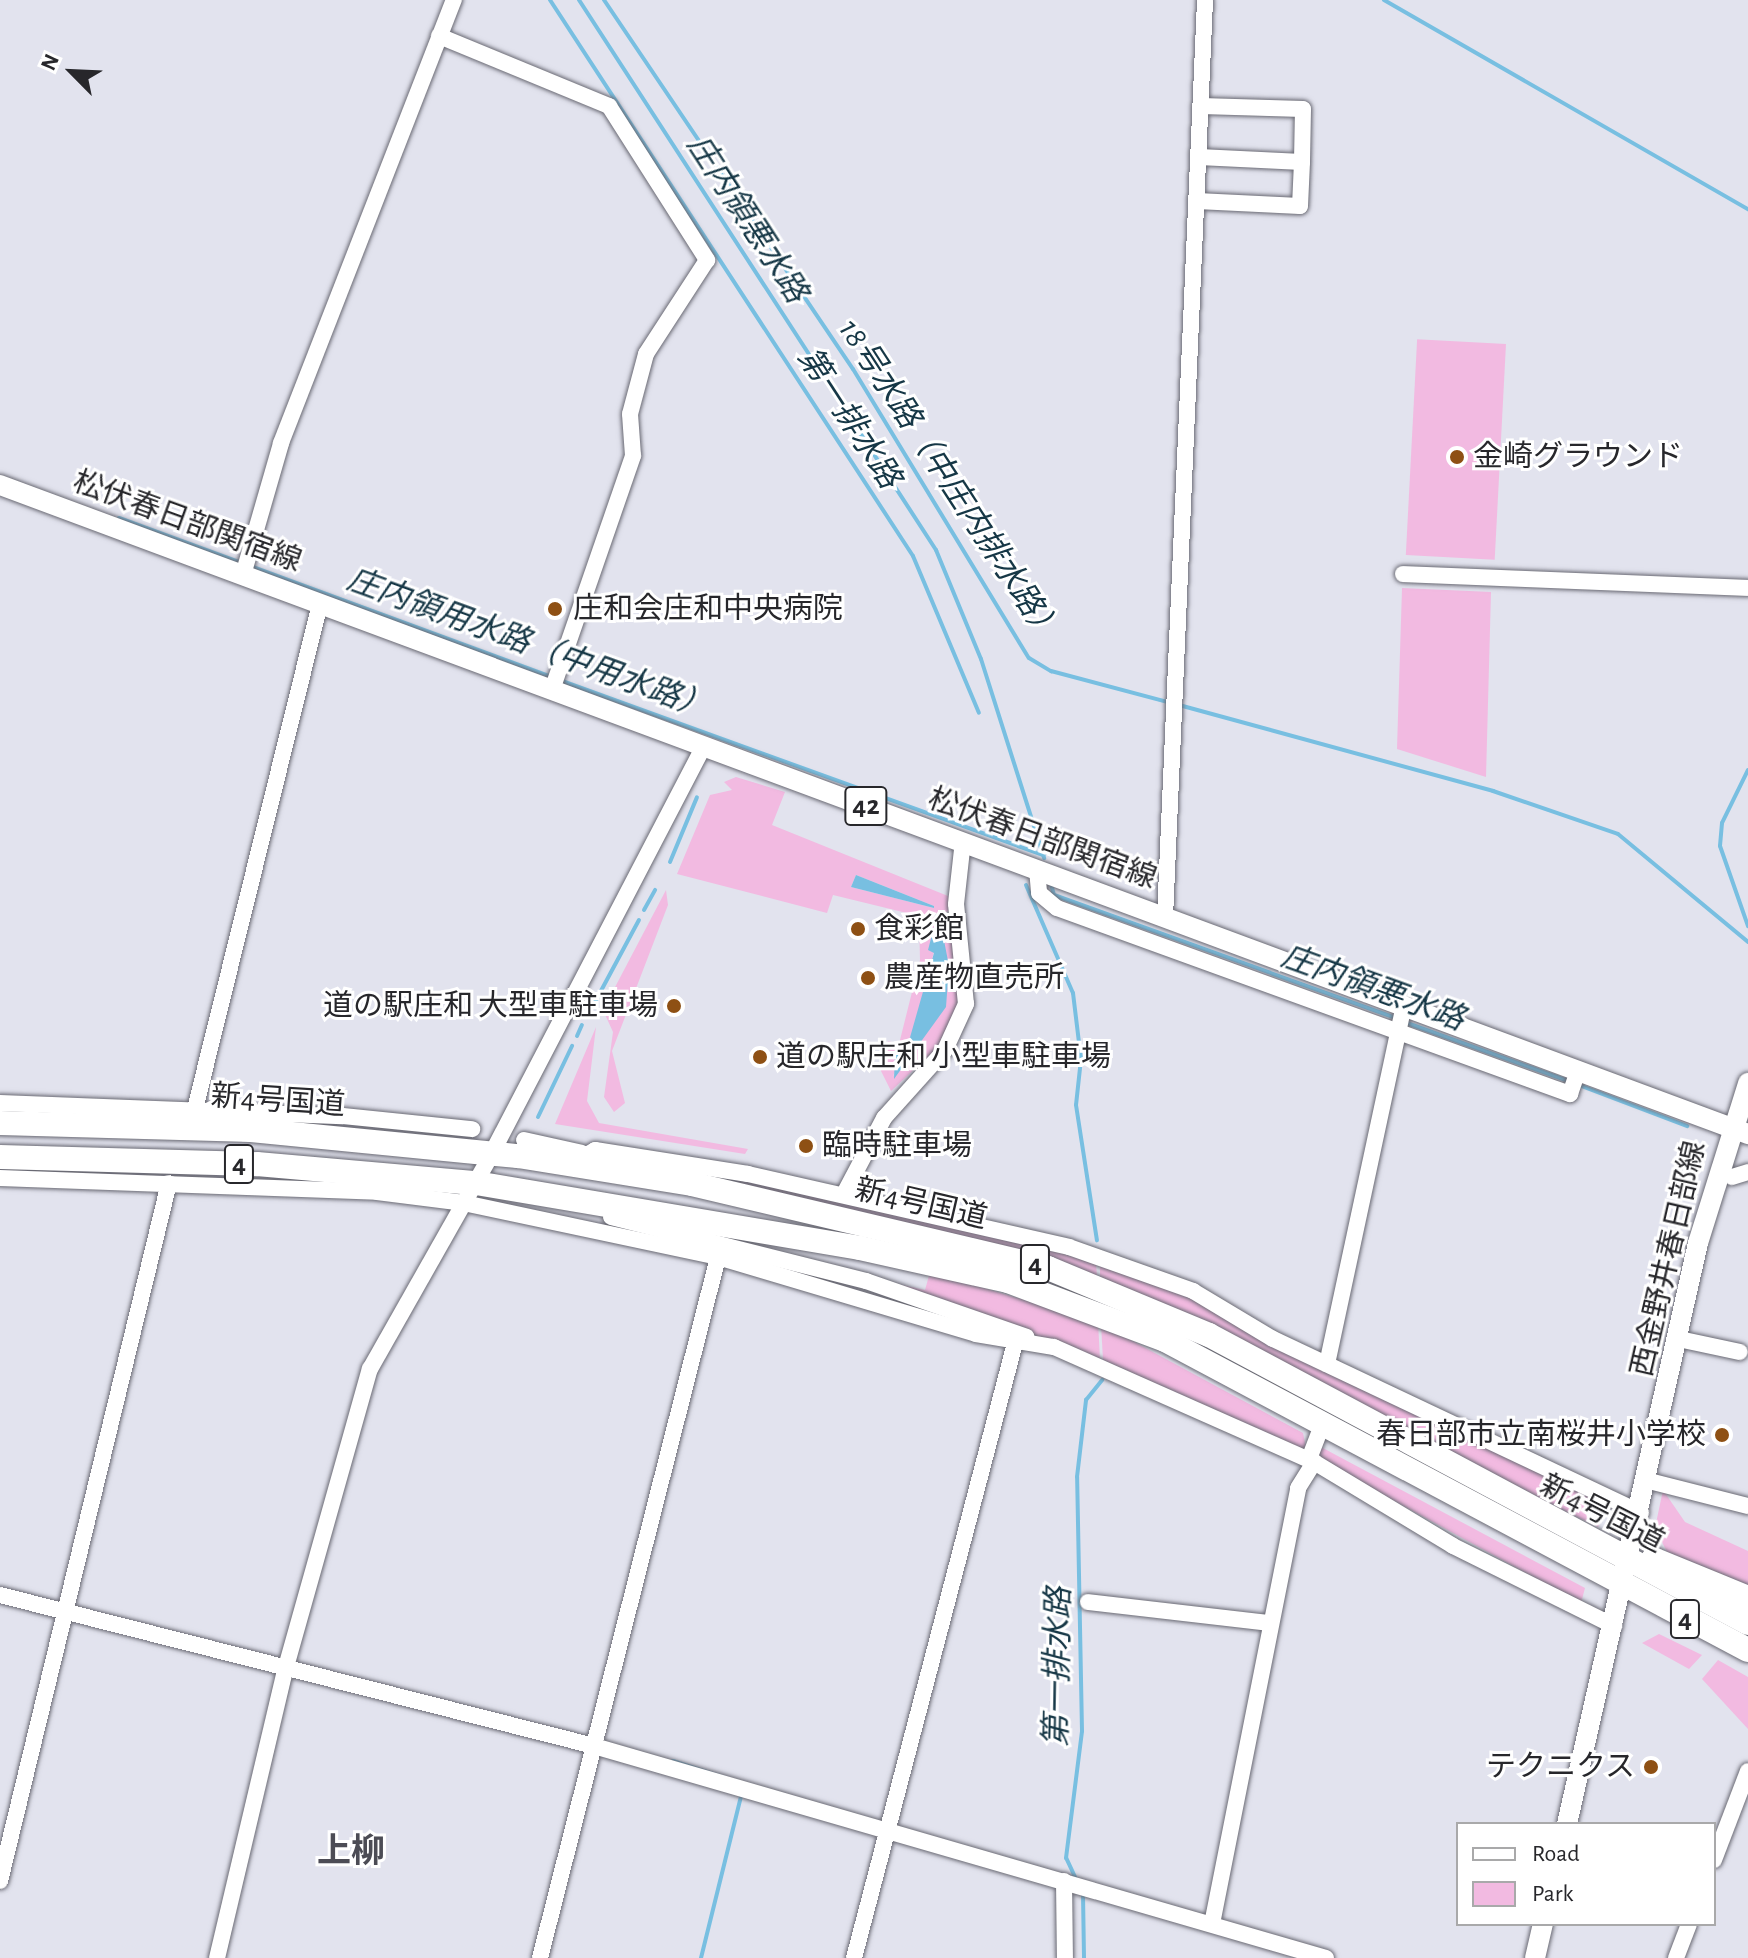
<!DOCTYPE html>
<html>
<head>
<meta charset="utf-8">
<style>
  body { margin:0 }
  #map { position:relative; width:1748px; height:1958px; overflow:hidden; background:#e2e3ee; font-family:"Alegreya Sans","Noto Sans JP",sans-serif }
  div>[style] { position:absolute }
  .green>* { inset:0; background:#f2bae1; transform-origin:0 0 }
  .water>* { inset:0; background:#78bfe1 }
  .stream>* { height:4px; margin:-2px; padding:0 2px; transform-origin:2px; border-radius:2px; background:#78bfe1 }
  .roads { filter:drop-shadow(0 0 2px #696973) drop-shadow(0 0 2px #696973) }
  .minor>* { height:16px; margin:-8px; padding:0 8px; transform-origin:8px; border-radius:8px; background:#fff }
  .major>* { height:20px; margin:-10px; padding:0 10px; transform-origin:10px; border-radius:10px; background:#fff }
  .highway>* { height:24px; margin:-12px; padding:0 12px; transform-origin:12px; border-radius:12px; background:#fff }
  .dots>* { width:22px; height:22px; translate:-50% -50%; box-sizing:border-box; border:4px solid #fff; border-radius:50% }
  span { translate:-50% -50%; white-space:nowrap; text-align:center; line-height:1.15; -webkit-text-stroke:6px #fff; paint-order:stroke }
  .shield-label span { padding:2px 6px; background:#fff; border:2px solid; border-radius:6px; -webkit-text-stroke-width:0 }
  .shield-label { font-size:28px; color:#27272b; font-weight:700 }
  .poi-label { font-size:30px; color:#27272b }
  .left { translate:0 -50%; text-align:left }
  .right { translate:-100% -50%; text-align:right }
  .street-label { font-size:30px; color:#27272b }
  .water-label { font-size:32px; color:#163746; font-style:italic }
  .quarter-label { font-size:34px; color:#4c4c55; font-weight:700 }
  .legend { position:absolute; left:1456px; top:1822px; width:260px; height:104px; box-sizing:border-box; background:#fff; border:2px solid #a9a9aa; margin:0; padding:10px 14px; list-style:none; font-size:24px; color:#27272b }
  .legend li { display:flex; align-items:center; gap:16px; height:40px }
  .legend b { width:40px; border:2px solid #a9a9aa }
  .north { position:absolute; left:32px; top:32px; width:80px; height:80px; -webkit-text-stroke:6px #fff; paint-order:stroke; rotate:294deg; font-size:22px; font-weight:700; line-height:32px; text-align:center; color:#27272b }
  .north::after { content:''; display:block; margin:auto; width:28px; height:36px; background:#27272b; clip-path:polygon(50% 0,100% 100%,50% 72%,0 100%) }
</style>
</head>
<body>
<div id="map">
  <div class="green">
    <div style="left:1506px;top:344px;width:216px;height:89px;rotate:93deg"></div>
    <div style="clip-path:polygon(1402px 588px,1491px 592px,1486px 777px,1397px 749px)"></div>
    <div style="clip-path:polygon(evenodd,736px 777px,785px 792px,772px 825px,948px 896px,951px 911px,919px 916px,833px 895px,827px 913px,677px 874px,710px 795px,732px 790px,724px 782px,736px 777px,856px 875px,934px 906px,934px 908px,851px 887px,856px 875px)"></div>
    <div style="clip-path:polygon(666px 890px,668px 905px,612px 1051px,625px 1103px,614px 1112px,604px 1097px,613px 1032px,603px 1010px)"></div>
    <div style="clip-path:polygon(evenodd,951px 914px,961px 964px,958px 1010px,936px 1049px,891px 1091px,881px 1071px,888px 1041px,899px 1044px,920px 960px,919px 920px,951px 914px,941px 925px,950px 983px,892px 1078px,912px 1036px,941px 925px)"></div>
    <div style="clip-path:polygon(596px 1027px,587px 1101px,599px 1123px,748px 1149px,745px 1154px,555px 1124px)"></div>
    <div style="clip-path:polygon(586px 1156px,688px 1167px,1021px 1241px,1096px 1264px,1097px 1276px)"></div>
    <div style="clip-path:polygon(1100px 1265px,1191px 1297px,1608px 1507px,1598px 1527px,1565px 1511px,1209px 1324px,1100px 1277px)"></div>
    <div style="clip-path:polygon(930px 1272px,1098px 1322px,1100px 1359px,889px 1282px,925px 1290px)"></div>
    <div style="clip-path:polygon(1101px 1324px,1303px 1433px,1307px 1452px,1103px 1360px)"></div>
    <div style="clip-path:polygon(1321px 1447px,1585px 1588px,1581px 1603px,1314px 1457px)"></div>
    <div style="clip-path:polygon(1663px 1490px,1685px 1522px,1748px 1551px,1748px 1585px,1667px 1552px,1655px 1528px)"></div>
    <div style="clip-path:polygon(1659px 1634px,1702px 1655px,1689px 1669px,1642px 1643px)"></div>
    <div style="clip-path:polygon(1718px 1660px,1748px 1677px,1748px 1729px,1702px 1679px)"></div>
  </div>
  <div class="water">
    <div style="clip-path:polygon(856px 875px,934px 906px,934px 908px,851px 887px)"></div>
    <div style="clip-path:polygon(941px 925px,949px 966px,946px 1007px,894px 1079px,895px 1054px,905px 1055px,934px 953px,928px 950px,934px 927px)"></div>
  </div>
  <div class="stream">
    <div style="left:550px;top:0;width:664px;rotate:56.86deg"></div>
    <div style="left:913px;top:556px;width:170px;rotate:67.2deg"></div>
    <div style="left:579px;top:0;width:656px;rotate:57.01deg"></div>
    <div style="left:936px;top:550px;width:118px;rotate:67.6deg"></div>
    <div style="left:981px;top:659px;width:209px;rotate:72.4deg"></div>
    <div style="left:604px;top:0;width:445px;rotate:56deg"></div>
    <div style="left:853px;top:369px;width:338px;rotate:58.7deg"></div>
    <div style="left:1029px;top:658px;width:26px;rotate:31deg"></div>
    <div style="left:1051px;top:671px;width:124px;rotate:14.9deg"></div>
    <div style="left:1384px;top:0;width:420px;rotate:29.9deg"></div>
    <div style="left:119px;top:518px;width:131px;rotate:20.1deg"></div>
    <div style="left:250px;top:566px;width:324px;rotate:20.2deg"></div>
    <div style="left:562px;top:681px;width:512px;rotate:19.89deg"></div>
    <div style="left:1179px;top:705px;width:326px;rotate:15.3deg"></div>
    <div style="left:1493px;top:791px;width:132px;rotate:19deg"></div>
    <div style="left:1618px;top:834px;width:169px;rotate:39.7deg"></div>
    <div style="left:1748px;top:770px;width:59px;rotate:116.1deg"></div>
    <div style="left:1722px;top:823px;width:23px;rotate:95deg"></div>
    <div style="left:1720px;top:846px;width:85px;rotate:70.7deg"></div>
    <div style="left:670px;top:862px;width:70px;rotate:-67.4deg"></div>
    <div style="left:1051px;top:884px;width:11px;rotate:75deg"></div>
    <div style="left:1054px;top:895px;width:363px;rotate:19.8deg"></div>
    <div style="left:1026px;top:885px;width:118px;rotate:66.5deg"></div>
    <div style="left:1073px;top:993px;width:66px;rotate:83.1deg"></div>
    <div style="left:1081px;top:1059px;width:46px;rotate:96.2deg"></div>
    <div style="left:1076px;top:1105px;width:137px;rotate:81.2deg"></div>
    <div style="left:644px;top:910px;width:23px;rotate:-61deg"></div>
    <div style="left:595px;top:1002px;width:93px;rotate:-61.8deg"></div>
    <div style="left:1407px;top:1023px;width:171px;rotate:19.8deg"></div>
    <div style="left:577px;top:1036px;width:12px;rotate:-66deg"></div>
    <div style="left:1576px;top:1084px;width:119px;rotate:20.7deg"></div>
    <div style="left:538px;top:1117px;width:79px;rotate:-64.4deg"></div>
    <div style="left:673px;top:1761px;width:75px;rotate:17.9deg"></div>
    <div style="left:1076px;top:1879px;width:23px;rotate:-115deg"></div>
    <div style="left:1066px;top:1858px;width:128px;rotate:-82.8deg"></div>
    <div style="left:1082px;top:1731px;width:254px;rotate:-91.1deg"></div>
    <div style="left:1077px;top:1477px;width:78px;rotate:-83.3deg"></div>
    <div style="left:1086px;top:1400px;width:26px;rotate:-51deg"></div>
    <div style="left:1083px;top:1894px;width:64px;rotate:89.1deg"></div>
    <div style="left:701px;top:1958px;width:171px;rotate:-76.1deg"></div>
  </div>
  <div class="roads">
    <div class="minor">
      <div style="left:439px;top:36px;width:184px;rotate:22.4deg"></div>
      <div style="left:609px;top:106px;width:183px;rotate:57.5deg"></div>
      <div style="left:707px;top:260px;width:112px;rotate:123deg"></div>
      <div style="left:646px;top:354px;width:62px;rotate:104.9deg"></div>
      <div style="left:630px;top:414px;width:42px;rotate:85.9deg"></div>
      <div style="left:633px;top:456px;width:248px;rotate:109.1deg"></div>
      <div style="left:1201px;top:106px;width:102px;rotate:1.7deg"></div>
      <div style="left:1303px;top:109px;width:53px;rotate:91.1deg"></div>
      <div style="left:1197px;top:201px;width:103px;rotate:2.8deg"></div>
      <div style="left:1300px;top:206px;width:44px;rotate:-87.4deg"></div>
      <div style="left:1302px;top:162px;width:103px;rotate:-177.2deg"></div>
      <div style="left:1403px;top:574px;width:345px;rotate:2.3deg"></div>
      <div style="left:243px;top:575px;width:137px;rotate:-73.9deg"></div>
      <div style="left:281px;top:443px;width:476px;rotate:-68.7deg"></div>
      <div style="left:1037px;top:869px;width:24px;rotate:85deg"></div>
      <div style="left:1039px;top:893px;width:23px;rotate:40deg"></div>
      <div style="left:1057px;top:908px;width:546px;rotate:19.93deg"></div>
      <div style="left:1570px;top:1094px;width:24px;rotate:-71deg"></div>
      <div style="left:1165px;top:917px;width:918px;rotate:-87.5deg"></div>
      <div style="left:0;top:1103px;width:343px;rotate:2.2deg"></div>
      <div style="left:343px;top:1116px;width:130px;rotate:5.8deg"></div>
      <div style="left:195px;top:1109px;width:520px;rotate:-76.1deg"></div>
      <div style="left:524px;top:1140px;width:59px;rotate:12.6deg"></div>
      <div style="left:571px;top:1164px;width:28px;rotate:-30deg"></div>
      <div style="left:595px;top:1150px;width:155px;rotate:8.9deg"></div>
      <div style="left:748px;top:1174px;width:329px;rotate:12.8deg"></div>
      <div style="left:1069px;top:1247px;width:132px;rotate:19.5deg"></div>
      <div style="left:1193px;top:1291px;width:93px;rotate:31deg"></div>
      <div style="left:1273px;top:1339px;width:407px;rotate:25.3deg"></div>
      <div style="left:1732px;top:1177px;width:17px;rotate:-17deg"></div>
      <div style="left:0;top:1178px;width:377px;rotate:2.1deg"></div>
      <div style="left:377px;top:1192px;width:88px;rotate:7.2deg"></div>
      <div style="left:464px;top:1203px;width:260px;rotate:12deg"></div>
      <div style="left:718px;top:1257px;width:269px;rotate:16.6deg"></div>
      <div style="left:976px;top:1334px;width:79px;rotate:9.5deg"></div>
      <div style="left:1054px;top:1347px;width:284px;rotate:23.9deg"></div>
      <div style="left:1314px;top:1462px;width:162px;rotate:31.1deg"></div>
      <div style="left:1453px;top:1546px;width:180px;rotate:26.4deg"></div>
      <div style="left:845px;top:1192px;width:84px;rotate:-62.2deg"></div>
      <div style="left:884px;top:1118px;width:91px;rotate:-48.1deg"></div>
      <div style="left:945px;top:1050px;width:51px;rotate:-65.5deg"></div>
      <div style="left:966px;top:1004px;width:100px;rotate:-95.7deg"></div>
      <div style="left:956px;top:904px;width:63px;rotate:-83.7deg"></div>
      <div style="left:611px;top:1217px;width:263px;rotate:14.1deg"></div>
      <div style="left:866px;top:1281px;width:170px;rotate:19.2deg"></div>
      <div style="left:1679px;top:1339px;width:62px;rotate:12deg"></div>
      <div style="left:1327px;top:1364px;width:366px;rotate:-77.9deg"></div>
      <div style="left:1309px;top:1459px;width:34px;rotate:-69deg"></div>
      <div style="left:1649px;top:1481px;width:102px;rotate:14.2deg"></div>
      <div style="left:0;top:1595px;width:613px;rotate:14.26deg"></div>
      <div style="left:594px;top:1746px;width:762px;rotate:16.15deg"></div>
      <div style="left:1088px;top:1602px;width:182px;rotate:6.6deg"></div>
      <div style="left:1714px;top:1860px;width:95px;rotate:-69.1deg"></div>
      <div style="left:0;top:1881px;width:718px;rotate:-76.39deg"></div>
      <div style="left:1064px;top:1881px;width:77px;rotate:89.3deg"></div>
      <div style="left:1212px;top:1924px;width:444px;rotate:-78.8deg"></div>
      <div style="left:1298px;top:1488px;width:31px;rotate:-58deg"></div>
      <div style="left:217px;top:1958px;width:299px;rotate:-76.7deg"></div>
      <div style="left:286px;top:1667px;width:310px;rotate:-74.3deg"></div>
      <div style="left:370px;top:1369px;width:248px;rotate:-60.5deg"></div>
      <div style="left:492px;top:1153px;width:455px;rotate:-62.5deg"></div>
      <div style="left:540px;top:1958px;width:723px;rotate:-75.75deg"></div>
      <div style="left:854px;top:1958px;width:636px;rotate:-75.33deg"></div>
      <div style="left:1676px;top:1958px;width:36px;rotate:-69deg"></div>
    </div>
    <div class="major">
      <div style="left:0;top:485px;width:1865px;rotate:20.37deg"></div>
      <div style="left:1567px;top:1824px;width:596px;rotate:-77.29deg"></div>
      <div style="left:1698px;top:1243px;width:168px;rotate:-72.6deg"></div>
      <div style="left:1535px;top:1958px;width:35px;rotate:-77deg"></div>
    </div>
    <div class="highway">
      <div style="left:0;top:1123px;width:251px;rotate:1.6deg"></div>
      <div style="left:251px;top:1130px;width:268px;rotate:5.6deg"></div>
      <div style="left:518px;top:1156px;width:176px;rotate:9.1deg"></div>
      <div style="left:692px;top:1184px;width:366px;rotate:13.3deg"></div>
      <div style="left:1048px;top:1268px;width:174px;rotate:22.6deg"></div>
      <div style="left:1209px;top:1335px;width:611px;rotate:28.12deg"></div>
      <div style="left:0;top:1157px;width:257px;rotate:1.6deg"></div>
      <div style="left:257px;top:1164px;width:220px;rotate:5deg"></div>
      <div style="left:476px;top:1183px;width:389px;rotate:9.6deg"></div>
      <div style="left:860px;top:1248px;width:152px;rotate:12.6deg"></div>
      <div style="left:1008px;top:1281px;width:168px;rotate:20.6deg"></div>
      <div style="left:1165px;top:1340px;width:660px;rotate:28deg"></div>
      <div style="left:1653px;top:1559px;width:103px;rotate:22.3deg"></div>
    </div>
  </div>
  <div class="dots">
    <div style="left:1457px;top:457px;background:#8e5014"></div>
    <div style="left:555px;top:609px;background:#8e5014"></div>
    <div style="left:858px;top:929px;background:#8e5014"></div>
    <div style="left:868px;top:978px;background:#8e5014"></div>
    <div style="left:674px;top:1006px;background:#8e5014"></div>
    <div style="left:760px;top:1057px;background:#8e5014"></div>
    <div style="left:806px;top:1146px;background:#8e5014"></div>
    <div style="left:1722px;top:1435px;background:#8e5014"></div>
    <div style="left:1651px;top:1767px;background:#8e5014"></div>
  </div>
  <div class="shield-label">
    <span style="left:866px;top:806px">42</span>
    <span style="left:239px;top:1164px">4</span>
    <span style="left:1035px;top:1264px">4</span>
    <span style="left:1685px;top:1619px">4</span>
  </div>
  <div class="poi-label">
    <span class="left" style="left:1473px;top:457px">金崎グラウンド</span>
    <span class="left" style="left:573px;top:609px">庄和会庄和中央病院</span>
    <span class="left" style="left:874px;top:929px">食彩館</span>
    <span class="left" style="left:884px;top:978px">農産物直売所</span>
    <span class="right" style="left:658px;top:1006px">道の駅庄和 大型車駐車場</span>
    <span class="left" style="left:776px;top:1057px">道の駅庄和 小型車駐車場</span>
    <span class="left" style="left:822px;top:1146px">臨時駐車場</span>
    <span class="right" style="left:1706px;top:1435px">春日部市立南桜井小学校</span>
    <span class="right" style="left:1635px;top:1767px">テクニクス</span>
  </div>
  <div class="street-label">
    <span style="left:187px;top:522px;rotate:20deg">松伏春日部関宿線</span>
    <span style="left:1042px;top:839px;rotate:20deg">松伏春日部関宿線</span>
    <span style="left:278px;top:1101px;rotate:4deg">新4号国道</span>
    <span style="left:921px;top:1204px;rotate:13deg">新4号国道</span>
    <span style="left:1669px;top:1259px;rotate:-77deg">西金野井春日部線</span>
    <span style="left:1602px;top:1514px;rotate:27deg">新4号国道</span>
  </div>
  <div class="water-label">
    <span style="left:747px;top:219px;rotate:57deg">庄内領悪水路</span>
    <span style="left:849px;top:418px;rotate:57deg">第一排水路</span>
    <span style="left:949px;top:481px;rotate:57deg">18号水路（中庄内排水路）</span>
    <span style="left:529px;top:644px;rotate:20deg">庄内領用水路（中用水路）</span>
    <span style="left:1373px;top:988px;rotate:20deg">庄内領悪水路</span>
    <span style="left:1058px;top:1667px;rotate:-89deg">第一排水路</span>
  </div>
  <div class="quarter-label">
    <span style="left:351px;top:1853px">上柳</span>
  </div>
  <ul class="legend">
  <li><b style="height:10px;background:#fff"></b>Road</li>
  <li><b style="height:22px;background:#f2bae1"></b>Park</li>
  </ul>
  <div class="north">N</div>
</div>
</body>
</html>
